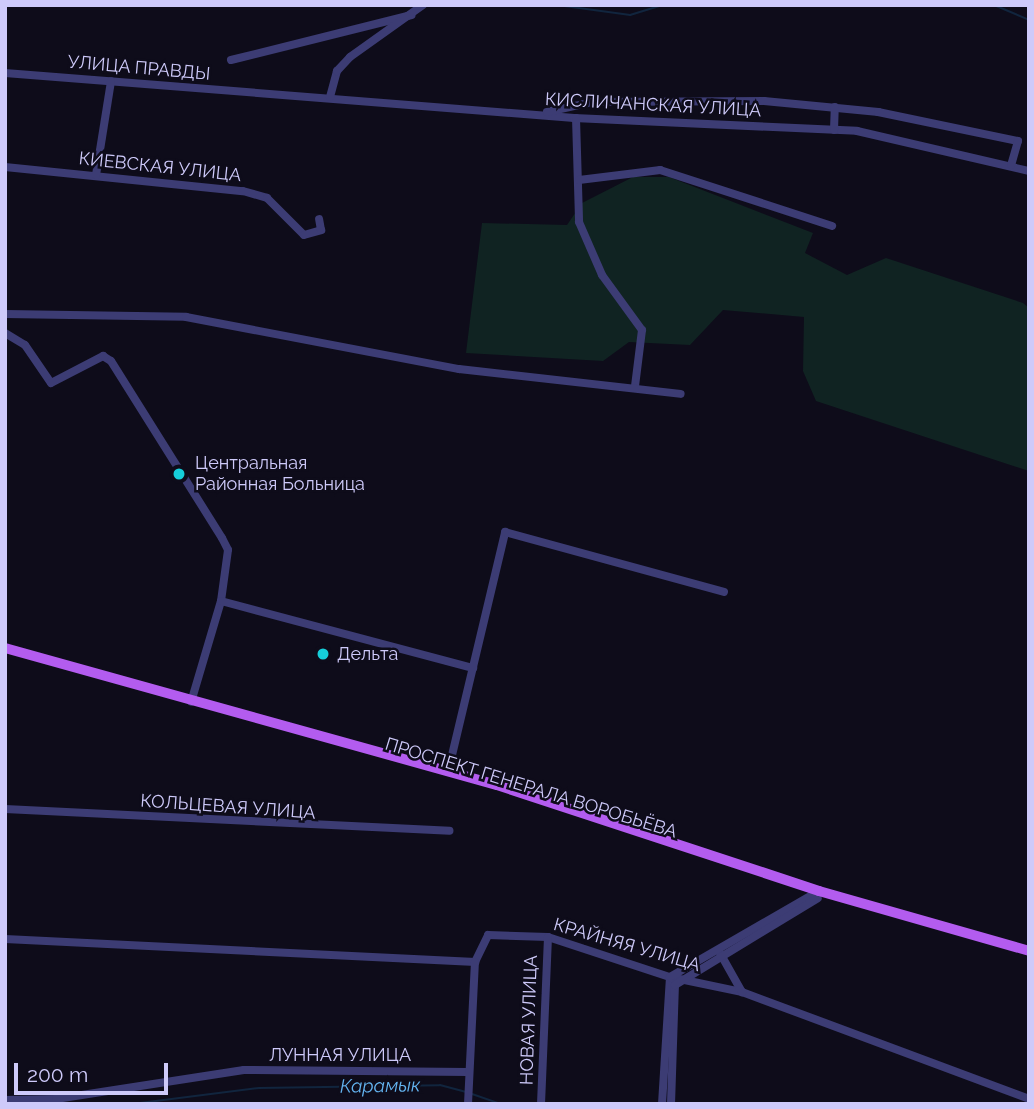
<!DOCTYPE html>
<html>
<head>
<meta charset="utf-8">
<style>
  body { margin:0 }
  #map { position:relative; width:1034px; height:1109px; overflow:hidden; background:#0e0c1a; font-family:Raleway,sans-serif }
  div>[style] { position:absolute }
  .green>* { inset:0; background:#102322 }
  .stream>* { height:2px; margin:-1px; padding:0 1px; transform-origin:1px; border-radius:1px; background:#11253e }
  .minor>* { height:8px; margin:-4px; padding:0 4px; transform-origin:4px; border-radius:4px; background:#3c3c74 }
  .major>* { height:10px; margin:-5px; padding:0 5px; transform-origin:5px; border-radius:5px; background:#b35cef }
  .dots>* { width:19px; height:19px; translate:-50% -50%; box-sizing:border-box; border:4px solid #0e0c1a; border-radius:50% }
  span { translate:-50% -50%; white-space:nowrap; text-align:center; line-height:1.15; -webkit-text-stroke:5px #0e0c1a; paint-order:stroke }
  .street-label { font-size:18px; color:#cecafa }
  .poi-label { font-size:18px; color:#cecafa }
  .left { translate:0 -50%; text-align:left }
  .water-label { font-size:19px; color:#63b3ef; font-style:italic }
  .frame { position:absolute; inset:0; border:7px solid #cecafa; pointer-events:none }
  .scale { position:absolute; left:14px; top:1063px; width:154px; height:32px; box-sizing:border-box; border:4px solid #cecafa; border-top:0; padding-left:9px; font-size:21px; line-height:24px; white-space:nowrap; color:#cecafa; -webkit-text-stroke:5px #0e0c1a; paint-order:stroke }
</style>
</head>
<body>
<div id="map">
  <div class="green">
    <div style="clip-path:polygon(633px 177px,669px 177px,813px 233px,805px 253px,847px 275px,886px 258px,1023px 303px,1029px 308px,1029px 471px,816px 401px,803px 371px,804px 317px,723px 310px,690px 345px,629px 342px,603px 361px,466px 353px,482px 223px,567px 225px,582px 203px)"></div>
  </div>
  <div class="stream">
    <div style="left:557px;top:5px;width:74px;rotate:7.8deg"></div>
    <div style="left:630px;top:15px;width:34px;rotate:-17deg"></div>
    <div style="left:994px;top:5px;width:38px;rotate:23deg"></div>
    <div style="left:472px;top:1094px;width:31px;rotate:19deg"></div>
    <div style="left:132px;top:1104px;width:128px;rotate:-7.2deg"></div>
    <div style="left:259px;top:1088px;width:181px;rotate:-0.9deg"></div>
    <div style="left:440px;top:1085px;width:28px;rotate:15deg"></div>
  </div>
  <div class="minor">
    <div style="left:231px;top:60px;width:186px;rotate:-14deg"></div>
    <div style="left:5px;top:73px;width:571px;rotate:4.52deg"></div>
    <div style="left:574px;top:118px;width:283px;rotate:2.6deg"></div>
    <div style="left:857px;top:131px;width:177px;rotate:13.1deg"></div>
    <div style="left:330px;top:97px;width:27px;rotate:-75deg"></div>
    <div style="left:337px;top:71px;width:19px;rotate:-47deg"></div>
    <div style="left:350px;top:57px;width:90px;rotate:-35.5deg"></div>
    <div style="left:547px;top:112px;width:46px;rotate:-12.5deg"></div>
    <div style="left:592px;top:102px;width:172px;rotate:-0.3deg"></div>
    <div style="left:764px;top:101px;width:115px;rotate:5.5deg"></div>
    <div style="left:878px;top:112px;width:143px;rotate:11.7deg"></div>
    <div style="left:1018px;top:141px;width:25px;rotate:106deg"></div>
    <div style="left:576px;top:118px;width:104px;rotate:88.3deg"></div>
    <div style="left:579px;top:222px;width:58px;rotate:66.5deg"></div>
    <div style="left:602px;top:275px;width:68px;rotate:54deg"></div>
    <div style="left:642px;top:330px;width:56px;rotate:97.1deg"></div>
    <div style="left:834px;top:130px;width:23px;rotate:-88deg"></div>
    <div style="left:5px;top:167px;width:239px;rotate:5.8deg"></div>
    <div style="left:243px;top:191px;width:25px;rotate:16deg"></div>
    <div style="left:267px;top:198px;width:52px;rotate:45deg"></div>
    <div style="left:304px;top:235px;width:18px;rotate:-16deg"></div>
    <div style="left:321px;top:230px;width:11px;rotate:-100deg"></div>
    <div style="left:96px;top:175px;width:95px;rotate:-80.9deg"></div>
    <div style="left:579px;top:180px;width:82px;rotate:-7deg"></div>
    <div style="left:660px;top:170px;width:181px;rotate:18deg"></div>
    <div style="left:5px;top:314px;width:181px;rotate:0.9deg"></div>
    <div style="left:186px;top:317px;width:278px;rotate:10.8deg"></div>
    <div style="left:459px;top:369px;width:223px;rotate:6.4deg"></div>
    <div style="left:5px;top:333px;width:23px;rotate:31deg"></div>
    <div style="left:25px;top:345px;width:46px;rotate:55.6deg"></div>
    <div style="left:51px;top:383px;width:59px;rotate:-27.4deg"></div>
    <div style="left:103px;top:356px;width:9px;rotate:32deg"></div>
    <div style="left:111px;top:361px;width:209px;rotate:57.9deg"></div>
    <div style="left:222px;top:538px;width:13px;rotate:63deg"></div>
    <div style="left:228px;top:550px;width:51px;rotate:97.8deg"></div>
    <div style="left:221px;top:601px;width:105px;rotate:106.5deg"></div>
    <div style="left:221px;top:601px;width:261px;rotate:14.9deg"></div>
    <div style="left:448px;top:772px;width:247px;rotate:-76.6deg"></div>
    <div style="left:505px;top:532px;width:227px;rotate:15.3deg"></div>
    <div style="left:5px;top:809px;width:445px;rotate:2.8deg"></div>
    <div style="left:5px;top:939px;width:471px;rotate:2.8deg"></div>
    <div style="left:475px;top:962px;width:30px;rotate:-64deg"></div>
    <div style="left:488px;top:935px;width:60px;rotate:1.9deg"></div>
    <div style="left:548px;top:937px;width:128px;rotate:18.2deg"></div>
    <div style="left:670px;top:977px;width:74px;rotate:11.8deg"></div>
    <div style="left:742px;top:992px;width:306px;rotate:20.4deg"></div>
    <div style="left:720px;top:953px;width:45px;rotate:60.6deg"></div>
    <div style="left:5px;top:1100px;width:51px;rotate:-1.1deg"></div>
    <div style="left:56px;top:1099px;width:190px;rotate:-8.8deg"></div>
    <div style="left:244px;top:1070px;width:224px;rotate:0.5deg"></div>
    <div style="left:468px;top:1104px;width:142px;rotate:-87.2deg"></div>
    <div style="left:541px;top:1104px;width:167px;rotate:-87.6deg"></div>
    <div style="left:662px;top:1104px;width:127px;rotate:-86.4deg"></div>
    <div style="left:670px;top:977px;width:172px;rotate:-30deg"></div>
    <div style="left:671px;top:1104px;width:119px;rotate:-88.1deg"></div>
    <div style="left:675px;top:985px;width:167px;rotate:-31.3deg"></div>
  </div>
  <div class="major">
    <div style="left:5px;top:648px;width:511px;rotate:15.56deg"></div>
    <div style="left:497px;top:785px;width:339px;rotate:18.2deg"></div>
    <div style="left:819px;top:891px;width:218px;rotate:15.9deg"></div>
  </div>
  <div class="dots">
    <div style="left:179px;top:474px;background:#16ceda"></div>
    <div style="left:323px;top:654px;background:#16ceda"></div>
  </div>
  <div class="street-label">
    <span style="left:139px;top:68px;rotate:5deg">УЛИЦА ПРАВДЫ</span>
    <span style="left:653px;top:105px;rotate:3deg">КИСЛИЧАНСКАЯ УЛИЦА</span>
    <span style="left:160px;top:167px;rotate:6deg">КИЕВСКАЯ УЛИЦА</span>
    <span style="left:531px;top:788px;rotate:17deg">ПРОСПЕКТ ГЕНЕРАЛА ВОРОБЬЁВА</span>
    <span style="left:228px;top:807px;rotate:4deg">КОЛЬЦЕВАЯ УЛИЦА</span>
    <span style="left:627px;top:945px;rotate:16deg">КРАЙНЯЯ УЛИЦА</span>
    <span style="left:529px;top:1020px;rotate:-88deg">НОВАЯ УЛИЦА</span>
    <span style="left:340px;top:1055px">ЛУННАЯ УЛИЦА</span>
  </div>
  <div class="poi-label">
    <span class="left" style="left:195px;top:474px">Центральная<br>Районная Больница</span>
    <span class="left" style="left:337px;top:654px">Дельта</span>
  </div>
  <div class="water-label">
    <span style="left:380px;top:1086px;rotate:-1deg">Карамык</span>
  </div>
  <div class="frame"></div>
  <div class="scale">200 m</div>
</div>
</body>
</html>
